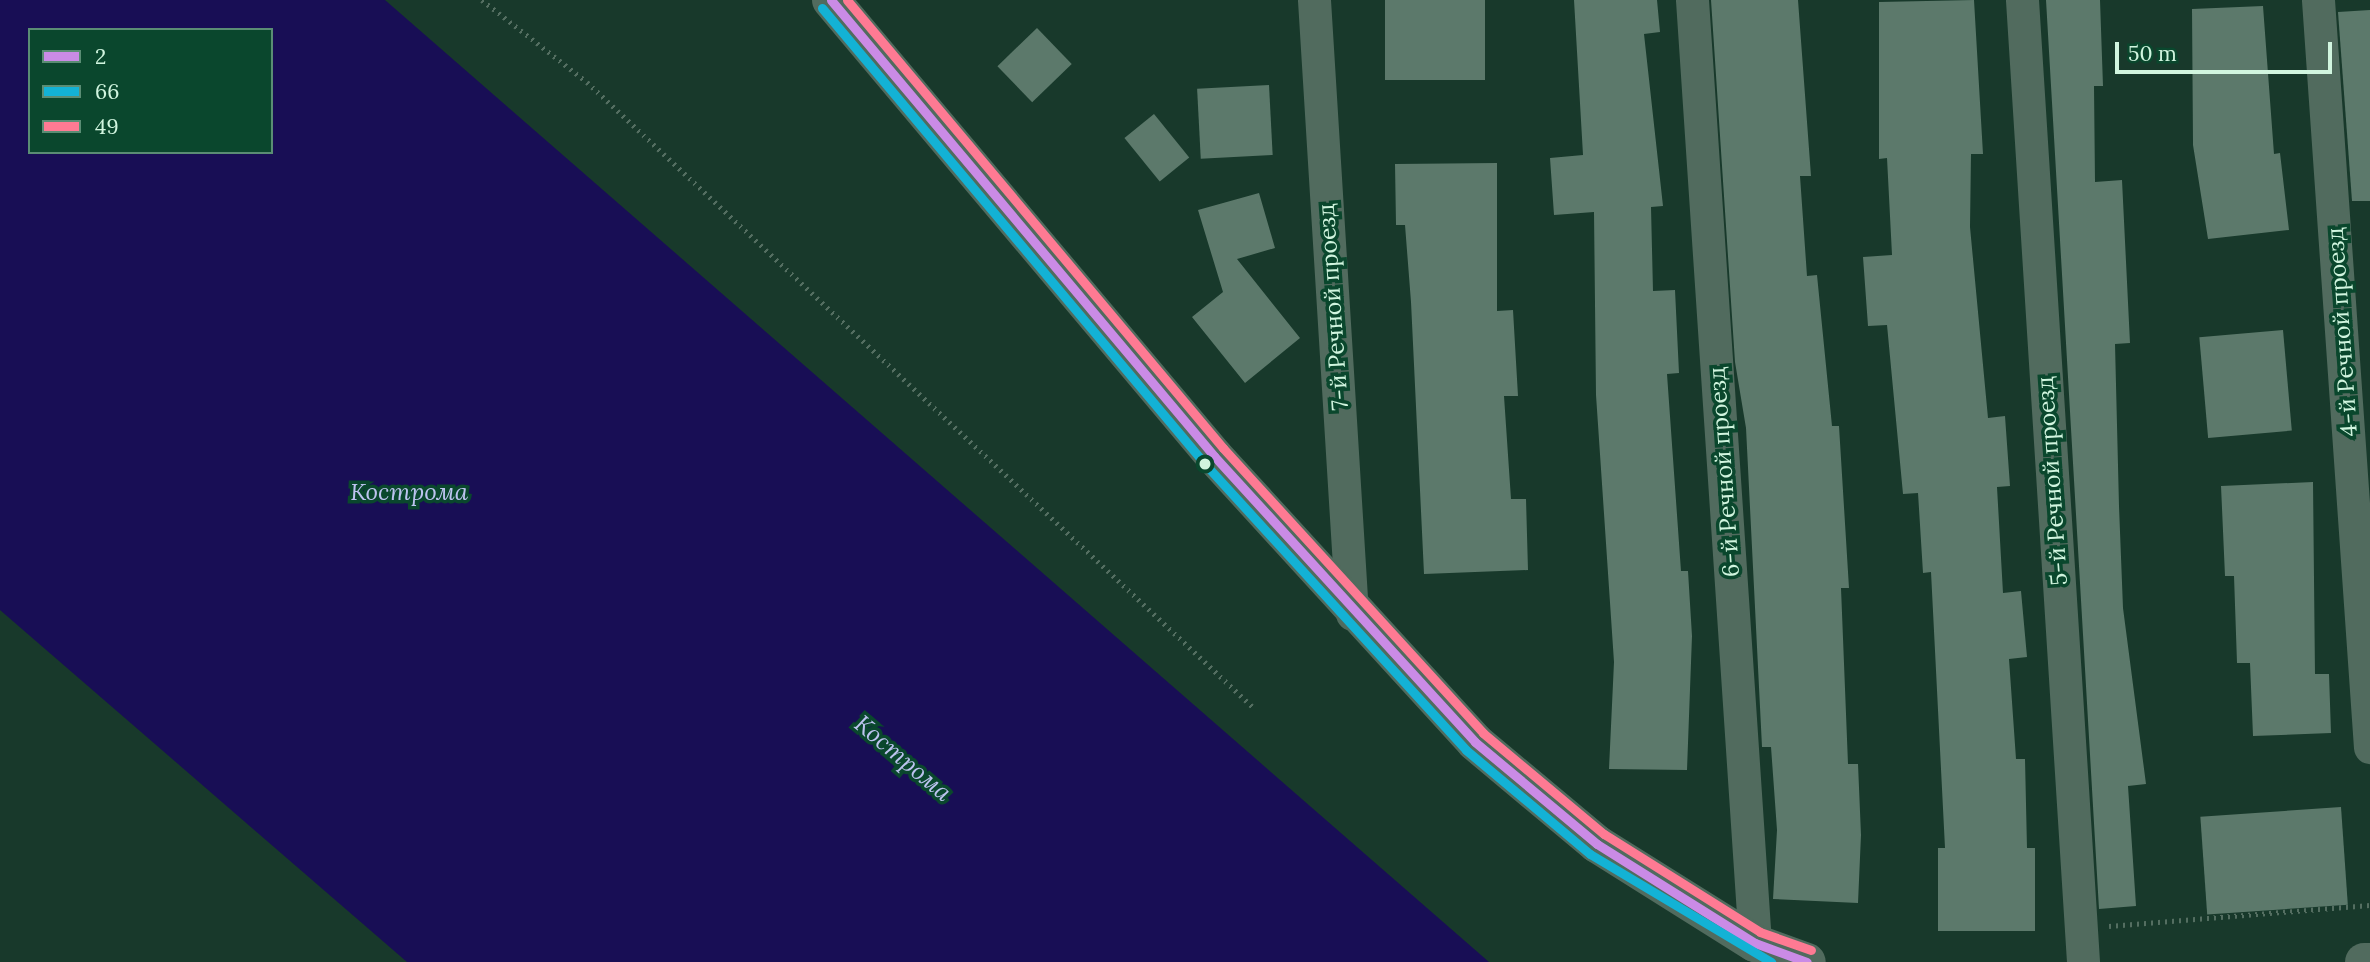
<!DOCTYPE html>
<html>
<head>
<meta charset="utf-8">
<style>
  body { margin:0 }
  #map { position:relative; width:2370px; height:962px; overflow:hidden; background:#18392b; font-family:Lora,serif }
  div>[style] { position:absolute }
  .water>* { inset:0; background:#180e55 }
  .building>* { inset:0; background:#5c796b; transform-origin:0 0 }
  .path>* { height:4.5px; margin-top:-2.25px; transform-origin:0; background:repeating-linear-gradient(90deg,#546e61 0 2px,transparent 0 7px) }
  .minor>* { height:33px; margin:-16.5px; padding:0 16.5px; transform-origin:16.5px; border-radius:16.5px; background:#516b5e }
  .tertiary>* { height:38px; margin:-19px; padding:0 19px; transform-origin:19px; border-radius:19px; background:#516b5e }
  .bus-1>* { height:9px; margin:-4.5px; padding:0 4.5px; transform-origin:4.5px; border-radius:4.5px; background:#ca8be6 }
  .bus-2>* { height:9px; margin:-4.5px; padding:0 4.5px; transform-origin:4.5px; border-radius:4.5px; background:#13b2d5 }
  .bus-3>* { height:9px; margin:-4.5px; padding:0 4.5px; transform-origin:4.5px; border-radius:4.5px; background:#fe7a93 }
  .dots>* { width:19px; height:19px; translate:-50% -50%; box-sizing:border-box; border:4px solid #0a472d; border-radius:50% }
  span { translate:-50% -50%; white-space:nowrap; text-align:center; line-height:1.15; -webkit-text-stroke:7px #0a472d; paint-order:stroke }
  .street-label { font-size:23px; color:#d1f5df }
  .water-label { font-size:24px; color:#bdc3f0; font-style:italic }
  .legend { position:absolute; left:28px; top:28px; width:245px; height:126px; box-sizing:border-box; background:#0a472d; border:2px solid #5a8d74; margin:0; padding:9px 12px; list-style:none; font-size:21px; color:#d1f5df }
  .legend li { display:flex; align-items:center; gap:14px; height:35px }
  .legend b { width:35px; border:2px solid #5a8d74 }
  .scale { position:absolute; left:2115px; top:42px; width:217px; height:32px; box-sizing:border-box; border:4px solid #d1f5df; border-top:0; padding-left:9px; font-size:21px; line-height:24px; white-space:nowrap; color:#d1f5df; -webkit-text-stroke:5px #0a472d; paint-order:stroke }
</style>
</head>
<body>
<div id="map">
  <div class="water">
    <div style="clip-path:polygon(evenodd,0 0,385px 0,1489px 962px,407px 962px,0 610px,0 0,30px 30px,271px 30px,271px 152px,30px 152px,30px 30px)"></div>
  </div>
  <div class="building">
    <div style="left:1385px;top:0;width:100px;height:80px"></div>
    <div style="clip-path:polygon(1574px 0,1657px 0,1660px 32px,1644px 34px,1663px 206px,1651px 207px,1653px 291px,1675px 290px,1679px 373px,1667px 374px,1681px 571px,1688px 571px,1692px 636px,1687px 770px,1609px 769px,1614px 662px,1596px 395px,1594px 212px,1554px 215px,1550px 158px,1583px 155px)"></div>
    <div style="clip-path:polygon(1711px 0,1798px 0,1811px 176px,1800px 176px,1807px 276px,1817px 275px,1832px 426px,1839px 426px,1849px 588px,1841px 588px,1848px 764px,1858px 764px,1861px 835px,1858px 903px,1773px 899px,1777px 830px,1771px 747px,1762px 747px,1746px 428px,1735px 362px)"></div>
    <div style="clip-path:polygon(1974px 0,1983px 154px,1971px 154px,1970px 227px,1988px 418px,2005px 416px,2010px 486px,1997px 487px,2003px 593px,2021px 591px,2027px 657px,2009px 659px,2016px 759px,2025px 759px,2027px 848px,2035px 848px,2035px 931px,1938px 931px,1938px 848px,1945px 848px,1931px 572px,1923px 573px,1918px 493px,1903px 494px,1887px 325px,1868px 326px,1863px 257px,1892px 255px,1887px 158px,1879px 159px,1879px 2px)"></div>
    <div style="clip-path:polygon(2046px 0,2100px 0,2103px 86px,2094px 86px,2095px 182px,2122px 180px,2130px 343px,2115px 344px,2119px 506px,2123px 608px,2146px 784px,2128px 786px,2136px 906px,2099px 909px)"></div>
    <div style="clip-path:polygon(2263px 6px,2274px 154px,2280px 153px,2289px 230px,2208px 239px,2193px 145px,2192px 9px)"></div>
    <div style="clip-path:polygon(2370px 10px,2370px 201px,2352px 201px,2338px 12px)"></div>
    <div style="left:1037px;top:28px;width:50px;height:55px;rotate:46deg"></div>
    <div style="left:1269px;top:85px;width:70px;height:72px;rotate:87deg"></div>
    <div style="left:1154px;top:114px;width:56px;height:38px;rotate:51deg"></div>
    <div style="clip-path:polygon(1497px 163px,1497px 311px,1513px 310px,1518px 396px,1504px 396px,1511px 499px,1526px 499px,1528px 570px,1424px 574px,1411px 302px,1405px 225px,1396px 225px,1395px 164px)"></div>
    <div style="clip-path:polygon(1259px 193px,1275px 248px,1237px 259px,1300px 338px,1245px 383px,1192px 317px,1223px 292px,1198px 210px)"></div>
    <div style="left:2283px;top:330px;width:101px;height:84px;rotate:85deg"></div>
    <div style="clip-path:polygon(2313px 482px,2315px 674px,2329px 674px,2331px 733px,2253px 736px,2250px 663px,2237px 663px,2234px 576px,2225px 576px,2221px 486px)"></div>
    <div style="left:2341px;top:807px;width:98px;height:141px;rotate:86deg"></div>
  </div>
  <div class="path">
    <div style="left:482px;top:0;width:133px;rotate:38deg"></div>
    <div style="left:587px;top:82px;width:915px;rotate:43.18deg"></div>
    <div style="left:2109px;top:926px;width:262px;rotate:-4.6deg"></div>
  </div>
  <div class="minor">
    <div style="left:1314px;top:0;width:615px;rotate:86.46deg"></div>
    <div style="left:1692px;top:0;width:945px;rotate:86.18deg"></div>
    <div style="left:2022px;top:0;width:964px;rotate:86.37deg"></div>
    <div style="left:2318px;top:0;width:749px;rotate:86.02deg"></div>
  </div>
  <div class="tertiary">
    <div style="left:831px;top:0;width:596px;rotate:49.97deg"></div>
    <div style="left:1214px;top:456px;width:387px;rotate:47.6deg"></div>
    <div style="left:1475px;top:742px;width:159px;rotate:39.9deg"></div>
    <div style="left:1597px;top:844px;width:186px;rotate:32.1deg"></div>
    <div style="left:1755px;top:943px;width:55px;rotate:20.1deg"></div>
    <div style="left:2364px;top:962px;width:6px"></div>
  </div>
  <div class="bus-1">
    <div style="left:831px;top:0;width:596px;rotate:49.97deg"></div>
    <div style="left:1214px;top:456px;width:387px;rotate:47.6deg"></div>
    <div style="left:1475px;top:742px;width:159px;rotate:39.9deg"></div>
    <div style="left:1597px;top:844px;width:186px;rotate:32.1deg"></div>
    <div style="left:1755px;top:943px;width:55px;rotate:20.1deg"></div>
  </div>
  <div class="bus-2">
    <div style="left:822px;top:8px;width:596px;rotate:49.97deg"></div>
    <div style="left:1205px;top:464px;width:387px;rotate:47.6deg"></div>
    <div style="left:1466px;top:750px;width:162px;rotate:40deg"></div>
    <div style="left:1590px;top:854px;width:211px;rotate:30.8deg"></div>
  </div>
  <div class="bus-3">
    <div style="left:847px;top:0;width:585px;rotate:49.99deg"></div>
    <div style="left:1223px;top:448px;width:386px;rotate:47.6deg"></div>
    <div style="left:1483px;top:733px;width:158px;rotate:39.9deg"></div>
    <div style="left:1604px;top:834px;width:184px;rotate:32.1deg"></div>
    <div style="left:1760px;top:932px;width:54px;rotate:19.4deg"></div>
  </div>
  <div class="dots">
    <div style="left:1205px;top:464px;background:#d1f5df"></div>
  </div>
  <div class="street-label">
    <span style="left:1333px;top:307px;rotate:-94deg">7-й Речной проезд</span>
    <span style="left:2342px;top:332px;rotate:-94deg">4-й Речной проезд</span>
    <span style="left:1724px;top:472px;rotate:-94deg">6-й Речной проезд</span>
    <span style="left:2052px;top:481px;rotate:-94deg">5-й Речной проезд</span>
  </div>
  <div class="water-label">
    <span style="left:409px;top:492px">Кострома</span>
    <span style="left:903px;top:758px;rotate:40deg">Кострома</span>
  </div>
  <ul class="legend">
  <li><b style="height:9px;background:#ca8be6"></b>2</li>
  <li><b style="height:9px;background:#13b2d5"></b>66</li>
  <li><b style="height:9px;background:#fe7a93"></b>49</li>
  </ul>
  <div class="scale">50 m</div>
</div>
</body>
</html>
